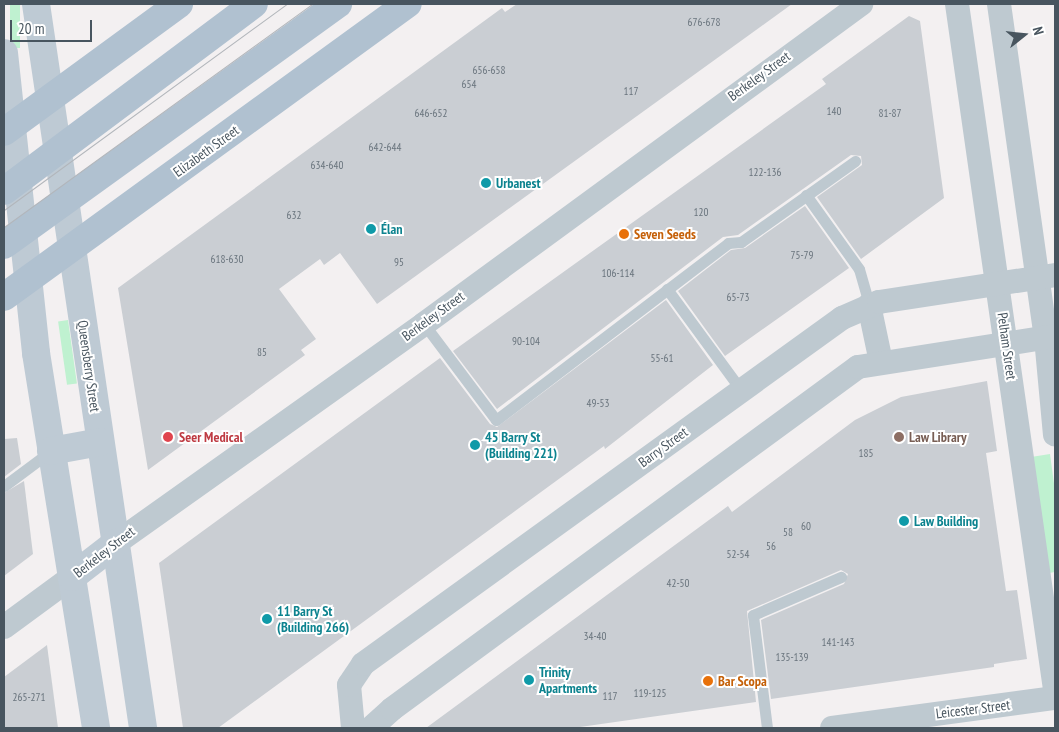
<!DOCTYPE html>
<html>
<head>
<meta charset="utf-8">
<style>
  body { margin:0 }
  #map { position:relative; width:1059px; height:732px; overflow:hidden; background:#f3f0f1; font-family:"PT Sans Narrow",sans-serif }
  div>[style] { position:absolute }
  .green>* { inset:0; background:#bff1d0; transform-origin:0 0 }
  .building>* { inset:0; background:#caced3 }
  .service>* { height:11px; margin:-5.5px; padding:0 5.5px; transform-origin:5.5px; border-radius:5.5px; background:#bec9d0 }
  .minor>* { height:24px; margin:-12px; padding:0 12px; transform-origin:12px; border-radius:12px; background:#bec9d0 }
  .secondary>* { height:28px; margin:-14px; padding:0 14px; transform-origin:14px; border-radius:14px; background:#becad4 }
  .primary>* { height:28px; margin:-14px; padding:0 14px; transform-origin:14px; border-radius:14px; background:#b0c1d0 }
  .tram>* { height:1px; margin:-0.5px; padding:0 0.5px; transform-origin:0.5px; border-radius:0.5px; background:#b2b6bb }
  .dots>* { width:14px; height:14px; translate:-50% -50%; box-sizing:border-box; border:2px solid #fff; border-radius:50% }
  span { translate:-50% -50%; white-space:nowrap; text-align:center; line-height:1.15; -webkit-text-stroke:4px #fff; paint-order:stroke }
  .number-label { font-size:11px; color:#68737c }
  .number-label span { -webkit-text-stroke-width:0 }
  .street-label { font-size:14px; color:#48555f }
  .culture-label { font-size:14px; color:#0d838f; font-weight:700 }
  .left { translate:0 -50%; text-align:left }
  .food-label { font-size:14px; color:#c56008; font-weight:700 }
  .health-label { font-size:14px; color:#be3a42; font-weight:700 }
  .education-label { font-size:14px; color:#785e54; font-weight:700 }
  .frame { position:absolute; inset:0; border:5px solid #48555f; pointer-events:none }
  .north { position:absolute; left:999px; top:10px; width:50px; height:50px; -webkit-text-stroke:4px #fff; paint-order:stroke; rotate:74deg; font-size:14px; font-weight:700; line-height:20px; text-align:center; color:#48555f }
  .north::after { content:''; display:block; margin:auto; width:18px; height:22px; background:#48555f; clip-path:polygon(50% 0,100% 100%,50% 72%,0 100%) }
  .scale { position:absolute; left:10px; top:20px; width:82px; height:22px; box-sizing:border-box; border:2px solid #48555f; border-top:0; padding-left:6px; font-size:15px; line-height:18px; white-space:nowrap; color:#48555f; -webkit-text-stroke:4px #fff; paint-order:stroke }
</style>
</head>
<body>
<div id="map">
  <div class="green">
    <div style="left:10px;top:4px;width:10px;height:44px"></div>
    <div style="left:68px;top:320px;width:64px;height:10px;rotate:82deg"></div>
    <div style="clip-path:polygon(1050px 454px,1055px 491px,1055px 572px,1049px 573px,1031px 457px)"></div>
  </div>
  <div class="building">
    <div style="clip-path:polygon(517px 4px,792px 4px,377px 304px,340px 253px,324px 265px,320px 259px,279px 289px,316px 339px,301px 350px,305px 355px,148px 470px,118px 288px,502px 8px,505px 12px)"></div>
    <div style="clip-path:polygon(909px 16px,920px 21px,944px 198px,861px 259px,817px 197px,862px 165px,861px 156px,851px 155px,738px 235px,723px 237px,497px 409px,453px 351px,826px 84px,822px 79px)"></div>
    <div style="clip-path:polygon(805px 206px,849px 268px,725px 356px,678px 291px,731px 250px,745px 248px)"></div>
    <div style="clip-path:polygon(666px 300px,713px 365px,605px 449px,604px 446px,218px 728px,183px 728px,159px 563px,440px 358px,490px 424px,497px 427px)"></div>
    <div style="clip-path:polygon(987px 381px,997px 451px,986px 453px,1006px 591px,1017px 590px,1027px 659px,994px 664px,994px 667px,771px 699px,761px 620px,844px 584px,848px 574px,841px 570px,747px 611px,756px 702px,573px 728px,426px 728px,728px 506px,732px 512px,855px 420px,901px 397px)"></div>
    <div style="clip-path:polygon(17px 438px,21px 464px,4px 477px,4px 439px)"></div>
    <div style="clip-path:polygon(24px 481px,33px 554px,4px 576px,4px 493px)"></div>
    <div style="clip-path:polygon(47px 645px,58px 728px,4px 728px,4px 677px)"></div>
  </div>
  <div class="service">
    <div style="left:806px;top:195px;width:91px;rotate:54.4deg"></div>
    <div style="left:859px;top:269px;width:37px;rotate:74deg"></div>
    <div style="left:667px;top:289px;width:125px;rotate:53.8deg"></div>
    <div style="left:424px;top:324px;width:120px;rotate:53.1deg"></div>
    <div style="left:496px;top:420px;width:292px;rotate:-37.3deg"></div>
    <div style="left:728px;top:243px;width:13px;rotate:-4deg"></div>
    <div style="left:741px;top:242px;width:140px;rotate:-35.4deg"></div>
    <div style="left:4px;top:486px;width:59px;rotate:-36.7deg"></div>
    <div style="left:767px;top:728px;width:114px;rotate:-97.1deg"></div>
    <div style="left:753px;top:615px;width:96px;rotate:-23.4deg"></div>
  </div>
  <div class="minor">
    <div style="left:957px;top:4px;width:692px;rotate:81.86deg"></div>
    <div style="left:999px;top:4px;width:337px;rotate:82deg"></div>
    <div style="left:1046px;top:338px;width:97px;rotate:84.7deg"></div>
    <div style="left:869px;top:305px;width:58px;rotate:78.1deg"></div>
    <div style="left:116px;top:543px;width:378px;rotate:-35.4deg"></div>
    <div style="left:424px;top:324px;width:542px;rotate:-36.21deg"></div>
    <div style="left:4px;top:627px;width:84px;rotate:-36.3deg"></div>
    <div style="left:353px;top:728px;width:43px;rotate:-95.3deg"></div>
    <div style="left:349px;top:685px;width:25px;rotate:-56deg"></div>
    <div style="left:363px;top:664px;width:591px;rotate:-35.84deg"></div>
    <div style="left:842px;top:318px;width:40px;rotate:-23.4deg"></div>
    <div style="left:879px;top:302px;width:178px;rotate:-8.7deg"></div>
    <div style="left:371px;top:728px;width:28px;rotate:-42deg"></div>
    <div style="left:392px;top:709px;width:578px;rotate:-36.28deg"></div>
    <div style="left:858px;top:367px;width:199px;rotate:-8.9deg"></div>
    <div style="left:832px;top:728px;width:225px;rotate:-7.7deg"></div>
  </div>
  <div class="secondary">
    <div style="left:36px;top:4px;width:732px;rotate:81.59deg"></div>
    <div style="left:4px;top:53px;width:302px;rotate:83.9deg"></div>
    <div style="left:36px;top:353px;width:380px;rotate:80.9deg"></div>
    <div style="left:51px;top:451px;width:50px;rotate:-10.4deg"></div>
    <div style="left:72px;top:577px;width:56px;rotate:-37.7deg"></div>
  </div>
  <div class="primary">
    <div style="left:4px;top:132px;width:217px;rotate:-36.2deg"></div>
    <div style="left:4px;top:191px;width:312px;rotate:-36.8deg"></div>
    <div style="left:4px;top:245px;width:412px;rotate:-35.8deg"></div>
    <div style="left:4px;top:297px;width:499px;rotate:-36deg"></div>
  </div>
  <div class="tram">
    <div style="left:4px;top:210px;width:350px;rotate:-36.1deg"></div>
    <div style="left:4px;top:227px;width:380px;rotate:-35.9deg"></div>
  </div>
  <div class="dots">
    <div style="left:486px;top:183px;background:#0f9aa8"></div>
    <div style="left:371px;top:229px;background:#0f9aa8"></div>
    <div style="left:624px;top:234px;background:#e8710a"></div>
    <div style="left:168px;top:437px;background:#e0444e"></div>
    <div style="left:899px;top:437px;background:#8d6e63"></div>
    <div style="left:475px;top:445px;background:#0f9aa8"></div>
    <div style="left:904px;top:521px;background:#0f9aa8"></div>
    <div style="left:267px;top:619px;background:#0f9aa8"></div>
    <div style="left:529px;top:680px;background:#0f9aa8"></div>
    <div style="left:708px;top:681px;background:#e8710a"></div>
  </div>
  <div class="number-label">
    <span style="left:704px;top:22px">676-678</span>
    <span style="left:489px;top:70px">656-658</span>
    <span style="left:469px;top:84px">654</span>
    <span style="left:631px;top:91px">117</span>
    <span style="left:834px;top:111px">140</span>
    <span style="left:431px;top:113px">646-652</span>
    <span style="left:890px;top:113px">81-87</span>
    <span style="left:385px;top:147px">642-644</span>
    <span style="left:327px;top:165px">634-640</span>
    <span style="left:765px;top:172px">122-136</span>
    <span style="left:701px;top:212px">120</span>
    <span style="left:294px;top:215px">632</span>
    <span style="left:802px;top:255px">75-79</span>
    <span style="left:227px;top:259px">618-630</span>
    <span style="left:399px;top:262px">95</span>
    <span style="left:618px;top:273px">106-114</span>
    <span style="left:738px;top:297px">65-73</span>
    <span style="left:526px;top:341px">90-104</span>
    <span style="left:262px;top:352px">85</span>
    <span style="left:662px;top:358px">55-61</span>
    <span style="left:598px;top:403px">49-53</span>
    <span style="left:866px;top:453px">185</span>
    <span style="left:806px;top:526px">60</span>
    <span style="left:788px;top:532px">58</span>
    <span style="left:771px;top:546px">56</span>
    <span style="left:738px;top:554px">52-54</span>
    <span style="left:678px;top:583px">42-50</span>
    <span style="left:595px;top:636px">34-40</span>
    <span style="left:838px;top:642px">141-143</span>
    <span style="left:792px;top:657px">135-139</span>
    <span style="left:650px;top:693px">119-125</span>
    <span style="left:610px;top:696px">117</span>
    <span style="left:29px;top:697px">265-271</span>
  </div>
  <div class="street-label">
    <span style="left:759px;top:76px;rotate:-36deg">Berkeley Street</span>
    <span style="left:206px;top:151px;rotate:-36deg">Elizabeth Street</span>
    <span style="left:433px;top:316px;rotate:-36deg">Berkeley Street</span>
    <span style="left:1007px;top:346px;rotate:82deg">Pelham Street</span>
    <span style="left:89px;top:366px;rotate:82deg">Queensberry Street</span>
    <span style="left:663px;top:447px;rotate:-36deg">Barry Street</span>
    <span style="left:104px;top:552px;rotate:-38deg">Berkeley Street</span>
    <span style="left:973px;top:709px;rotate:-7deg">Leicester Street</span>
  </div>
  <div class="culture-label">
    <span class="left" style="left:496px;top:183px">Urbanest</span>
    <span class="left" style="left:381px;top:229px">Élan</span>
    <span class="left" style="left:485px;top:445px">45 Barry St<br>(Building 221)</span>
    <span class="left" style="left:914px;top:521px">Law Building</span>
    <span class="left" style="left:277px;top:619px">11 Barry St<br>(Building 266)</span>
    <span class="left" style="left:539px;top:680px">Trinity<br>Apartments</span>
  </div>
  <div class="food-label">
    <span class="left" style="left:634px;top:234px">Seven Seeds</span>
    <span class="left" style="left:718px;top:681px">Bar Scopa</span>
  </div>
  <div class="health-label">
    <span class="left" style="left:179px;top:437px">Seer Medical</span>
  </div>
  <div class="education-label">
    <span class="left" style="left:909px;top:437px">Law Library</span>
  </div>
  <div class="frame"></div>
  <div class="north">N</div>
  <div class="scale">20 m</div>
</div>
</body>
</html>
